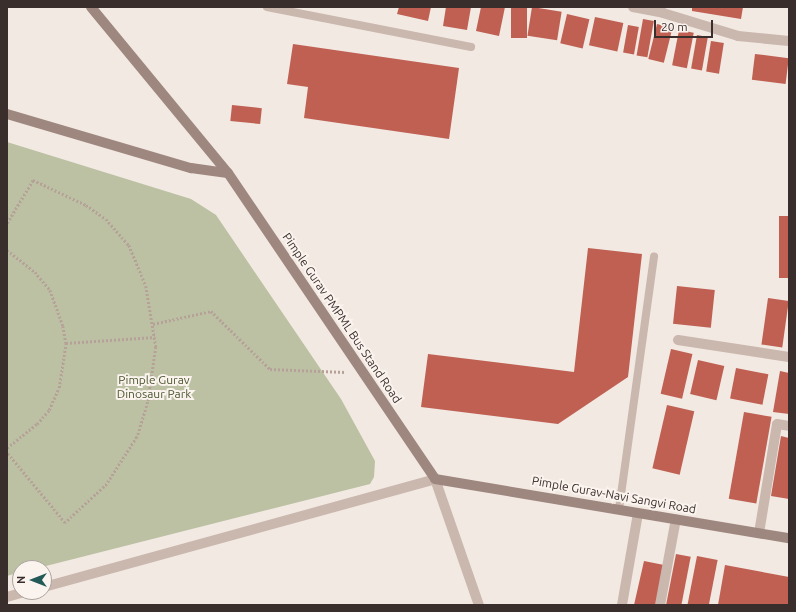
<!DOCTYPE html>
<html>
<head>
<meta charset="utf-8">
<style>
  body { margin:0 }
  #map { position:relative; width:796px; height:612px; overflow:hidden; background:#f2e9e2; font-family:Ubuntu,sans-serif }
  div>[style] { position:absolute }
  .green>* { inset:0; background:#bbc1a2 }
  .building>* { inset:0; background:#bf6053; transform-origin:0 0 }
  .path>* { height:2.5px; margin-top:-1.25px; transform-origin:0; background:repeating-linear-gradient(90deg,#b6a198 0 2px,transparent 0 4px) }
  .lane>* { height:8px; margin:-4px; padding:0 4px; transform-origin:4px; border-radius:4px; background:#cab7ae }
  .street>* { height:10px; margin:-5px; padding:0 5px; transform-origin:5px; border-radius:5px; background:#cab7ae }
  .secondary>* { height:10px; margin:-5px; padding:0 5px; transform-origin:5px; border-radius:5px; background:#9e877f }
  span { translate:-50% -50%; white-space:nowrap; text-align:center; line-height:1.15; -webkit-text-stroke:4px #faf3ee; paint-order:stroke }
  .street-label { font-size:12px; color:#3a2e2c }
  .park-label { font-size:12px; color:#4d5731 }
  .frame { position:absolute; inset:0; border:8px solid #3a2e2c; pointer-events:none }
  .north { position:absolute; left:12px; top:560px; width:40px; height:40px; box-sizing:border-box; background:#faf3ee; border:1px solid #ada4a0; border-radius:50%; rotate:270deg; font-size:11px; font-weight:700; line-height:16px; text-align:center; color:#3a2e2c }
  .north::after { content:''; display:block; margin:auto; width:14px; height:18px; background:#235956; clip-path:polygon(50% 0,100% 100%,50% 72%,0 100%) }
  .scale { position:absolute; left:654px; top:20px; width:59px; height:18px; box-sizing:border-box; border:2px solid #3a2e2c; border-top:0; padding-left:5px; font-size:12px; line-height:14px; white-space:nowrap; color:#3a2e2c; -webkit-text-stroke:3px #faf3ee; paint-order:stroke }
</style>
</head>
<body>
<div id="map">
  <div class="green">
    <div style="clip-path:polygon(7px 142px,191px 199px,216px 215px,341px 399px,375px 461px,374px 477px,370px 484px,38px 568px,20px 568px,20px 572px,7px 576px)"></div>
  </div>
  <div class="building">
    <div style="clip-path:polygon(399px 7px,431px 7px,428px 21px,397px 14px)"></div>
    <div style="clip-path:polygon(446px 7px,471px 7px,467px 30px,443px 26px)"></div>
    <div style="clip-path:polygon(481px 7px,505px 7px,499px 36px,476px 31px)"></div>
    <div style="left:511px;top:7px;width:16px;height:31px"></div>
    <div style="left:532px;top:7px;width:30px;height:29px;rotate:9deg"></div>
    <div style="clip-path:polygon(692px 7px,743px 7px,741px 19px,692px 11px)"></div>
    <div style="left:567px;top:14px;width:23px;height:30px;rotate:13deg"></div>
    <div style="left:595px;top:17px;width:29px;height:29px;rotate:12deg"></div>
    <div style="left:643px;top:19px;width:11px;height:37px;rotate:10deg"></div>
    <div style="left:657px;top:24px;width:16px;height:36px;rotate:14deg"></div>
    <div style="left:628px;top:25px;width:11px;height:28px;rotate:10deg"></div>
    <div style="left:679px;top:30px;width:15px;height:36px;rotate:11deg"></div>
    <div style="left:697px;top:35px;width:11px;height:34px;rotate:10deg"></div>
    <div style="left:711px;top:41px;width:13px;height:31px;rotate:9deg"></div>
    <div style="clip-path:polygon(293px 44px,459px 68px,449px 139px,304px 118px,308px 87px,287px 84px)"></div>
    <div style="left:755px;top:54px;width:34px;height:26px;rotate:7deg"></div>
    <div style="left:232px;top:105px;width:30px;height:16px;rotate:6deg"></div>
    <div style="left:779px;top:216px;width:10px;height:62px"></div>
    <div style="clip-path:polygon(588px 248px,642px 254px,628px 377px,558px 424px,421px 407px,428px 354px,574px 372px)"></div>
    <div style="left:677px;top:286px;width:38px;height:38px;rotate:6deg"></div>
    <div style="left:768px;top:298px;width:21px;height:47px;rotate:8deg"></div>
    <div style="left:671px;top:349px;width:22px;height:46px;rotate:13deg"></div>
    <div style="left:698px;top:360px;width:27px;height:35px;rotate:13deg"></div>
    <div style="left:736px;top:368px;width:33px;height:31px;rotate:11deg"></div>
    <div style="clip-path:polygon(780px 371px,789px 373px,789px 414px,773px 412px)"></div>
    <div style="left:667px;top:405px;width:28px;height:65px;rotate:13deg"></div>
    <div style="left:744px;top:412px;width:28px;height:88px;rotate:10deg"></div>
    <div style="clip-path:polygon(781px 436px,789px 438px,789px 499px,771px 496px)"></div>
    <div style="left:676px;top:554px;width:15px;height:52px;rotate:11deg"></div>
    <div style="left:697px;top:556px;width:21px;height:50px;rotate:11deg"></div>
    <div style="clip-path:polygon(644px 561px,664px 565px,656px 605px,634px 605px)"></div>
    <div style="clip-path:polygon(725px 565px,789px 577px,789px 605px,718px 605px)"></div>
  </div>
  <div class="path">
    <div style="left:7px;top:223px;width:50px;rotate:-58.8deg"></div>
    <div style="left:33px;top:180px;width:59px;rotate:25.3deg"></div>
    <div style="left:86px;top:205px;width:24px;rotate:35deg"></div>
    <div style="left:106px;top:219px;width:35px;rotate:49deg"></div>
    <div style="left:129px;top:245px;width:44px;rotate:67.5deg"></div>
    <div style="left:146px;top:286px;width:62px;rotate:80.7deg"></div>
    <div style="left:156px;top:347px;width:56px;rotate:98.3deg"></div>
    <div style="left:148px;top:402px;width:37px;rotate:107deg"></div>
    <div style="left:137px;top:437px;width:56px;rotate:122.6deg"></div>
    <div style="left:107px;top:484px;width:57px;rotate:137.1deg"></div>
    <div style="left:65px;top:523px;width:91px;rotate:-129.6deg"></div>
    <div style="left:7px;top:250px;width:36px;rotate:38deg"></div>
    <div style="left:35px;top:272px;width:23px;rotate:50deg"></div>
    <div style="left:50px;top:290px;width:38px;rotate:70deg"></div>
    <div style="left:63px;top:326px;width:17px;rotate:80deg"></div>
    <div style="left:153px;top:324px;width:59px;rotate:-12.6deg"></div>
    <div style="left:211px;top:311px;width:83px;rotate:44.5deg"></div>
    <div style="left:270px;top:369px;width:75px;rotate:2.3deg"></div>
    <div style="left:7px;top:448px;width:38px;rotate:-39deg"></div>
    <div style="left:37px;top:424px;width:18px;rotate:-49deg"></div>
    <div style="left:49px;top:410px;width:24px;rotate:-66deg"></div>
    <div style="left:59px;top:388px;width:46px;rotate:-81.2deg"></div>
    <div style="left:66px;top:343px;width:89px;rotate:-3.9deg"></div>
  </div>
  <div class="lane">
    <div style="left:267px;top:7px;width:208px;rotate:11.1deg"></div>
    <div style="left:619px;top:509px;width:255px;rotate:-82.1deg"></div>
  </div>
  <div class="street">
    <div style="left:633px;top:7px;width:31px;rotate:11deg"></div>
    <div style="left:663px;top:13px;width:78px;rotate:17deg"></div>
    <div style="left:738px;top:36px;width:51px;rotate:5.6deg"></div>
    <div style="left:678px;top:340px;width:112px;rotate:8.7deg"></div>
    <div style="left:759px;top:533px;width:110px;rotate:-80.6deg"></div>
    <div style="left:777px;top:424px;width:12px;rotate:9deg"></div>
    <div style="left:44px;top:587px;width:406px;rotate:-15.4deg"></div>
    <div style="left:435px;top:479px;width:133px;rotate:70.8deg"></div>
    <div style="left:7px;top:597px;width:18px;rotate:-16deg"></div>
    <div style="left:622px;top:605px;width:93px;rotate:-80.1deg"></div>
    <div style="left:660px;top:605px;width:87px;rotate:-79.5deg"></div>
  </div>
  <div class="secondary">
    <div style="left:91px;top:7px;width:215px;rotate:50.5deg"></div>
    <div style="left:228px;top:173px;width:369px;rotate:55.9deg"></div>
    <div style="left:435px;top:479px;width:359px;rotate:9.5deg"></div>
    <div style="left:7px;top:114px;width:192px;rotate:16.4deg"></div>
    <div style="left:191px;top:168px;width:37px;rotate:8deg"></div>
  </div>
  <div class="street-label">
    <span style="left:342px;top:318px;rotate:56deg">Pimple Gurav PMPML Bus Stand Road</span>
    <span style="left:614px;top:495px;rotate:10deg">Pimple Gurav-Navi Sangvi Road</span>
  </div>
  <div class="park-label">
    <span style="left:154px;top:387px">Pimple Gurav<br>Dinosaur Park</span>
  </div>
  <div class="frame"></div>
  <div class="north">N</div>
  <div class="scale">20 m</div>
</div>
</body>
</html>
